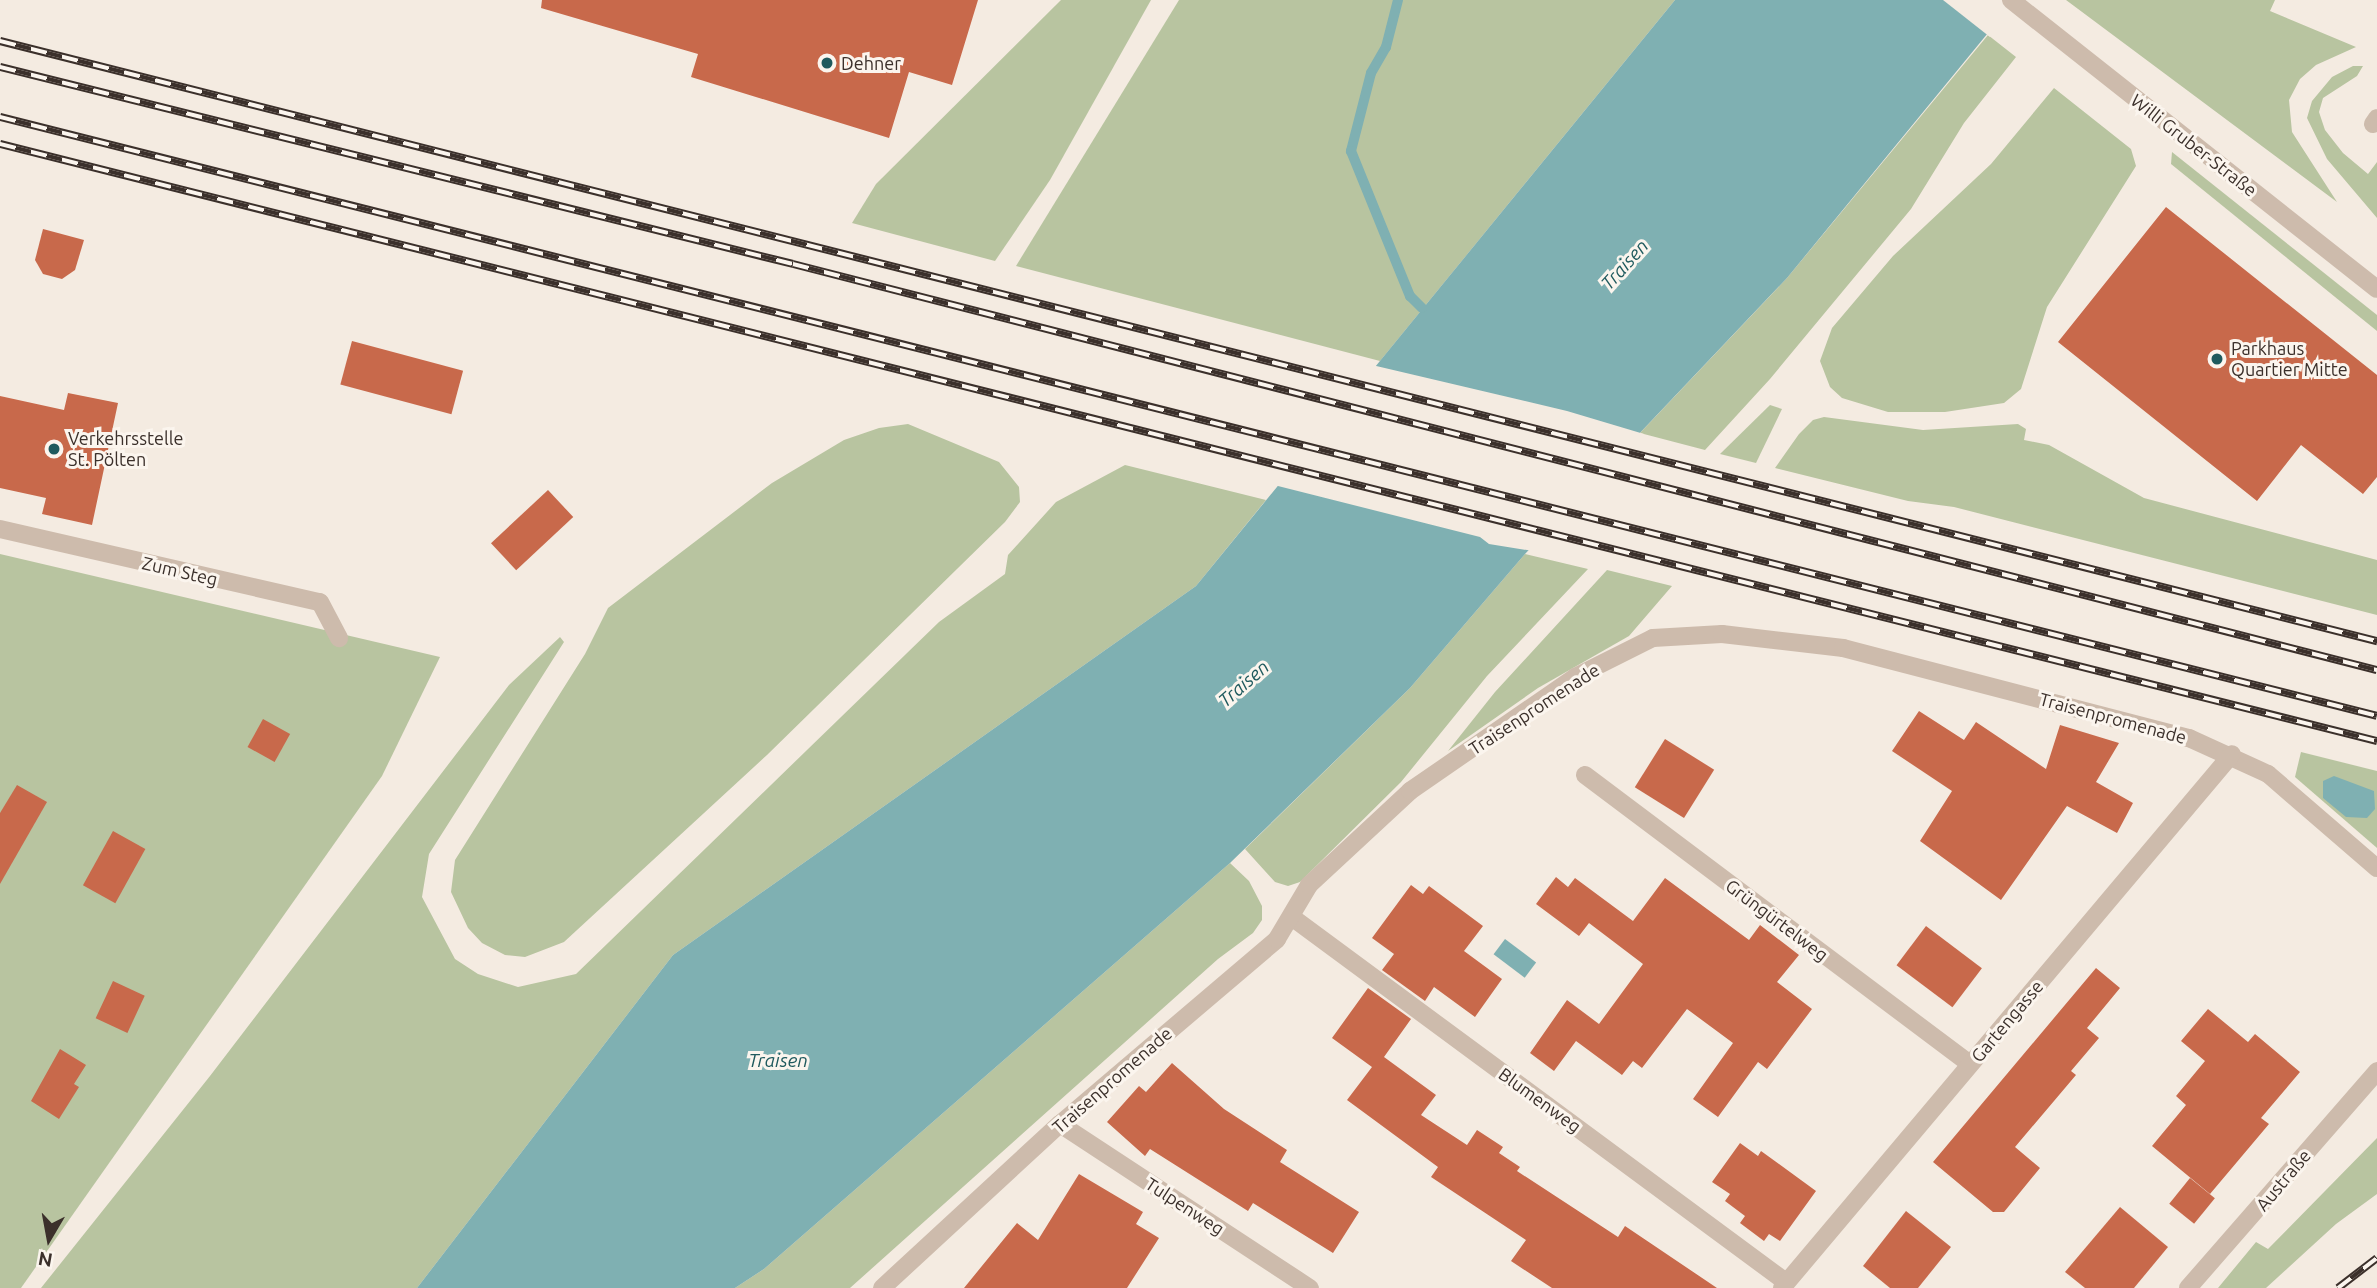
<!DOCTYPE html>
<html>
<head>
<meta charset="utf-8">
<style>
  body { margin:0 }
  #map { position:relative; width:2377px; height:1288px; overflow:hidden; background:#f4ebe1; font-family:Ubuntu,sans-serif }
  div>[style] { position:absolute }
  .green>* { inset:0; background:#b8c4a0 }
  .water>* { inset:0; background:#7fb0b2; transform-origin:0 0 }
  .pier>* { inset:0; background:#f4ebe1 }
  .stream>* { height:10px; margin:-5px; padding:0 5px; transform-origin:5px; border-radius:5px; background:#7fb0b2 }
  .building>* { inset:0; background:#c8694b; transform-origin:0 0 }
  .minor>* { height:18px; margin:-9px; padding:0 9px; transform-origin:9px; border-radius:9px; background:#cdbbac }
  .rail>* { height:8px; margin-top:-4px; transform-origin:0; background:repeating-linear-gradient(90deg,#fbf5ee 0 16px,#3b302b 0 32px); box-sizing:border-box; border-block:2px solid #3b302b }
  .dots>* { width:19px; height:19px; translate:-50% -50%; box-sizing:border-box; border:4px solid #fbf5ee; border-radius:50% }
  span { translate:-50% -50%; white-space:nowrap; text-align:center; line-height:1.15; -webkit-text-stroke:6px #fbf5ee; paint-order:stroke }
  .poi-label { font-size:18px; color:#3b302b }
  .left { translate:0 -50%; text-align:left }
  .street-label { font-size:18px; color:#3b302b }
  .water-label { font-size:19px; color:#1f5a5e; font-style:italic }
  .north { position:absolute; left:14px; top:1204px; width:70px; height:70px; -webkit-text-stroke:5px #fbf5ee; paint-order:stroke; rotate:190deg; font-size:19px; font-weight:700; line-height:28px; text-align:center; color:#3b302b }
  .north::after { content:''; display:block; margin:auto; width:24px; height:32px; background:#3b302b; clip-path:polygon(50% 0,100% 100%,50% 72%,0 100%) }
</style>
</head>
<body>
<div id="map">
  <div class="green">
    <div style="clip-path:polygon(1061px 0,1151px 0,1050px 180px,995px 261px,852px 223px,876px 184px)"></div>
    <div style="clip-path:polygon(1179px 0,1675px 0,1380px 361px,1016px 266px)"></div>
    <div style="clip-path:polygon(2066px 0,2275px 0,2270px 11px,2356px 47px,2316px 65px,2300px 79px,2289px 100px,2292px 132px,2337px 202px)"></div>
    <div style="clip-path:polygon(1988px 35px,2016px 57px,1964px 123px,1911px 209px,1770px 379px,1705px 450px,1640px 433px,1787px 278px)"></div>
    <div style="clip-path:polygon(2353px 66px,2363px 66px,2357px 76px,2323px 98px,2319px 112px,2325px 130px,2343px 153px,2368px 174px,2377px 162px,2377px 218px,2327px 159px,2307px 118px,2312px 101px,2332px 77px)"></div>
    <div style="clip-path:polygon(2054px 88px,2131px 149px,2136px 166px,2047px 307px,2021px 389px,2004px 403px,1945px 412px,1888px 412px,1842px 398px,1830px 387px,1820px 361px,1832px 328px,1893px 256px,1991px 164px)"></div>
    <div style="clip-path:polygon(2172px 152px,2377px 315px,2377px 331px,2171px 164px)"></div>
    <div style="clip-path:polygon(1770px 405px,1782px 409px,1756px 463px,1720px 454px)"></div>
    <div style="clip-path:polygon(1824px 417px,1923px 430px,2018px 424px,2026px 429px,2024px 440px,2049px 445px,2144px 498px,2377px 560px,2377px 615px,1954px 507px,1908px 501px,1775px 468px,1799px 434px,1813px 420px)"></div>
    <div style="clip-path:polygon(908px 424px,999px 462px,1019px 487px,1020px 502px,1005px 522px,767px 755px,564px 942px,525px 957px,505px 955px,482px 943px,468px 928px,451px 892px,455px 860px,585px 654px,608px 608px,772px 483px,844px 440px,879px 428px)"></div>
    <div style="clip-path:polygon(1125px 465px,1266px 500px,1196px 586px,673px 955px,417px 1288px,41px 1288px,210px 1076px,509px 685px,560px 637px,564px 642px,429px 854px,422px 897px,455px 959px,478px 974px,518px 987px,576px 974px,939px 622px,1005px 574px,1008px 555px,1056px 502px)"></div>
    <div style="clip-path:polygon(0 554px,440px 657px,382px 776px,21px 1288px,0 1288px)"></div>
    <div style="clip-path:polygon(1525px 554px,1588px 569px,1487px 676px,1401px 782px,1300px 882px,1288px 886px,1275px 882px,1245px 849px,1410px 688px)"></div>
    <div style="clip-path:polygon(1607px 570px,1672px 586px,1629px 636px,1538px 688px,1448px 751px,1495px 692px)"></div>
    <div style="clip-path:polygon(2301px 752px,2377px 771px,2377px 848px,2295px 777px)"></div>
    <div style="clip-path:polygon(1230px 863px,1249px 881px,1262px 906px,1262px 920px,1253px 933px,1218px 959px,850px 1288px,735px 1288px,764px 1269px)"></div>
    <div style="clip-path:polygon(2377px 1138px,2377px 1194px,2336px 1224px,2266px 1288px,2218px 1288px,2256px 1242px,2268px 1249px)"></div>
  </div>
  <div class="water">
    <div style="clip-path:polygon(1675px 0,2015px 0,1787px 278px,1525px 554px,1410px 688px,1230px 863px,764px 1269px,735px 1288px,417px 1288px,673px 955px,1196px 586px)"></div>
    <div style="clip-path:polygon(2334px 776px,2374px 791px,2375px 809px,2367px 818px,2346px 817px,2323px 798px,2323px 781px)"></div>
    <div style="left:1505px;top:939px;width:39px;height:19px;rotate:37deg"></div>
  </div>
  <div class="pier">
    <div style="clip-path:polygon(1943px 0,2018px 0,1990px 37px)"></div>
    <div style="clip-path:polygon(1372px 365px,1567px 411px,1644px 434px,1533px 551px,1489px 544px,1480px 537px,1274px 485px)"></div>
  </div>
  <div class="stream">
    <div style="left:1398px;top:0;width:49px;rotate:104.3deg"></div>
    <div style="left:1386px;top:47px;width:30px;rotate:120deg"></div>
    <div style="left:1371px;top:73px;width:81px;rotate:104.4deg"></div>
    <div style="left:1351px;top:151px;width:157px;rotate:67.9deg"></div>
    <div style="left:1410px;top:296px;width:17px;rotate:45deg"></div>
  </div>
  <div class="building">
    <div style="clip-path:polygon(542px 0,978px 0,952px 85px,909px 72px,889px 138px,691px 77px,698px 54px,541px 8px)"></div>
    <div style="clip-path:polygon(2166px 207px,2377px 375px,2377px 477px,2363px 494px,2301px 445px,2257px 501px,2058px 342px)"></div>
    <div style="clip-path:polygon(43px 229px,84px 240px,75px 270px,62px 279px,43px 274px,35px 260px)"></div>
    <div style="left:352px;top:341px;width:115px;height:45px;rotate:15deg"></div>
    <div style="clip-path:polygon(68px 393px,118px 403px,92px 525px,42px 514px,46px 498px,0 488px,0 396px,64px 410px)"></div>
    <div style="left:548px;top:490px;width:37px;height:78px;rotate:47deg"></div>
    <div style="clip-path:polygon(1919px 711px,1964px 740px,1976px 722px,2046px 769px,2060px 725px,2119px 743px,2096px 782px,2133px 803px,2117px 833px,2067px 806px,2001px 900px,1920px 841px,1952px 791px,1892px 751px)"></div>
    <div style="left:263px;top:719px;width:31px;height:32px;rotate:29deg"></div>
    <div style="left:1665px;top:739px;width:58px;height:57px;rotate:32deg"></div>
    <div style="clip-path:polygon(17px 785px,47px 802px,0 884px,0 813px)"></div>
    <div style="left:113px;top:831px;width:37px;height:62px;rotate:29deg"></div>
    <div style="clip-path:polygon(1556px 877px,1568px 887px,1575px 878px,1633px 921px,1665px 878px,1749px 940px,1760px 925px,1799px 955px,1777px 982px,1812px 1009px,1767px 1069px,1758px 1062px,1718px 1117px,1693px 1099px,1733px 1043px,1687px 1009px,1642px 1068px,1633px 1061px,1622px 1075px,1576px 1041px,1554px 1071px,1530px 1053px,1567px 1000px,1599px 1024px,1643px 964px,1589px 923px,1579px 936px,1536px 904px)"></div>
    <div style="clip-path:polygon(1411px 885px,1423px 894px,1429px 886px,1483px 926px,1464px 951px,1502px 979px,1475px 1017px,1434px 987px,1425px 1001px,1382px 970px,1394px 954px,1372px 938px)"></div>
    <div style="left:1926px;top:926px;width:70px;height:49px;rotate:37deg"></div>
    <div style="clip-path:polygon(2096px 968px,2120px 988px,2087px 1028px,2099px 1038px,2071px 1071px,2076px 1075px,2015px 1147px,2040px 1168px,2004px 1212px,1993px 1212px,1933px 1162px)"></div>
    <div style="left:113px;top:981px;width:35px;height:41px;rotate:25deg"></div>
    <div style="clip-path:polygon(1368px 988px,1411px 1019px,1384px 1057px,1436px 1095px,1421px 1115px,1467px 1145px,1477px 1130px,1503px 1147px,1499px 1153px,1520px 1167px,1517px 1171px,1618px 1237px,1625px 1226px,1717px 1288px,1552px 1288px,1511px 1261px,1526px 1240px,1431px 1177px,1438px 1167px,1347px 1100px,1372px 1067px,1332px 1038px)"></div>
    <div style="clip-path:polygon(2208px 1009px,2248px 1042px,2255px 1034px,2300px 1072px,2261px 1118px,2269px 1124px,2210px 1194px,2152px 1146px,2186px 1105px,2176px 1096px,2205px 1061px,2181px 1041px)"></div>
    <div style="clip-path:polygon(60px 1049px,86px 1065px,74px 1084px,79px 1087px,59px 1119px,31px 1101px)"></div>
    <div style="clip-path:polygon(1172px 1063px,1224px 1109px,1287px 1150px,1280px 1162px,1359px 1212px,1333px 1253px,1253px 1203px,1248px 1211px,1150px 1149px,1145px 1156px,1107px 1122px,1139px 1086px,1146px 1092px)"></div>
    <div style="clip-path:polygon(1740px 1143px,1758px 1156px,1761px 1151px,1816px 1191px,1780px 1241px,1769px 1234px,1764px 1241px,1740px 1223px,1745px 1216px,1725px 1201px,1730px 1194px,1712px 1182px)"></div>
    <div style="clip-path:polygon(1079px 1174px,1143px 1212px,1136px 1224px,1159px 1238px,1127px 1288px,964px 1288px,1017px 1223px,1038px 1240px)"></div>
    <div style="left:2190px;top:1178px;width:32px;height:33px;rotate:39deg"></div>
    <div style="clip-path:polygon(2120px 1207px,2168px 1247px,2134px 1288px,2085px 1288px,2065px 1272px)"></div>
    <div style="clip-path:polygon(1906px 1211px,1951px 1247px,1918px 1288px,1890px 1288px,1863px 1266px)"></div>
  </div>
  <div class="minor">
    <div style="left:2011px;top:0;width:466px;rotate:38.3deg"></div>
    <div style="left:2373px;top:124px;width:7px;rotate:-56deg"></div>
    <div style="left:0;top:529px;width:328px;rotate:12.9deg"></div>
    <div style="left:320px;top:602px;width:41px;rotate:62.2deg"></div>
    <div style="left:1585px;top:775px;width:481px;rotate:36.9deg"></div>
    <div style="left:1293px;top:918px;width:613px;rotate:36.44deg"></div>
    <div style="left:1060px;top:1124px;width:299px;rotate:33.3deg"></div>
    <div style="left:882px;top:1288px;width:242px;rotate:-42.7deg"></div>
    <div style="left:1060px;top:1124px;width:285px;rotate:-40.4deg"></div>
    <div style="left:1277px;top:939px;width:63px;rotate:-59.3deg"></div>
    <div style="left:1309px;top:885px;width:138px;rotate:-42.9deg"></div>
    <div style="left:1410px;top:791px;width:201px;rotate:-34.6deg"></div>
    <div style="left:1575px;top:677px;width:87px;rotate:-26.6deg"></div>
    <div style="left:1653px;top:638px;width:69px;rotate:-3.3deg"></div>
    <div style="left:1722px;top:634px;width:122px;rotate:6.6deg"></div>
    <div style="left:1843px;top:648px;width:358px;rotate:14.6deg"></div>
    <div style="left:2189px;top:738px;width:87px;rotate:24.5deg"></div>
    <div style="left:2268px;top:774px;width:144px;rotate:40.8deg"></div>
    <div style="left:1782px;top:1288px;width:698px;rotate:-49.88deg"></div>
    <div style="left:2188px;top:1288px;width:288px;rotate:-48.9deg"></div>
  </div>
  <div class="rail">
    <div style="left:0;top:41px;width:2452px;rotate:14.17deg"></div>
    <div style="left:0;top:67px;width:817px;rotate:13.95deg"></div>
    <div style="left:793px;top:264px;width:1635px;rotate:14.38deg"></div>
    <div style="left:0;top:117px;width:2451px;rotate:14.14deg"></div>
    <div style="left:0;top:144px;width:2451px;rotate:14.1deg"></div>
    <div style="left:2338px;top:1288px;width:49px;rotate:-37.6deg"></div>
  </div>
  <div class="dots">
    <div style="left:827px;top:63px;background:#1f5a5e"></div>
    <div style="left:2217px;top:359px;background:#1f5a5e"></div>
    <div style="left:54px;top:449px;background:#1f5a5e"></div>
  </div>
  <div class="poi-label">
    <span class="left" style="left:841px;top:63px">Dehner</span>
    <span class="left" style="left:2231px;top:359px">Parkhaus<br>Quartier Mitte</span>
    <span class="left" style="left:68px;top:449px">Verkehrsstelle<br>St. Pölten</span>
  </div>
  <div class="street-label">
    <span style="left:2194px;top:145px;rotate:38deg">Willi Gruber-Straße</span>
    <span style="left:180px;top:571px;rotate:13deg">Zum Steg</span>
    <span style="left:1534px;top:709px;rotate:-33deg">Traisenpromenade</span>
    <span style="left:2113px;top:718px;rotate:15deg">Traisenpromenade</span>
    <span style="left:1777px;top:920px;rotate:37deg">Grüngürtelweg</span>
    <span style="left:2007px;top:1021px;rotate:-50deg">Gartengasse</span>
    <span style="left:1112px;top:1080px;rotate:-41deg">Traisenpromenade</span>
    <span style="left:1540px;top:1100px;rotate:36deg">Blumenweg</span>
    <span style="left:2283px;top:1180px;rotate:-50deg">Austraße</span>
    <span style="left:1185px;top:1206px;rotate:33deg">Tulpenweg</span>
  </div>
  <div class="water-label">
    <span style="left:1625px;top:265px;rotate:-48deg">Traisen</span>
    <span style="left:1244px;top:684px;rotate:-41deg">Traisen</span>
    <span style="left:778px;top:1061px">Traisen</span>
  </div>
  <div class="north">N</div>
</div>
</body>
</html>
